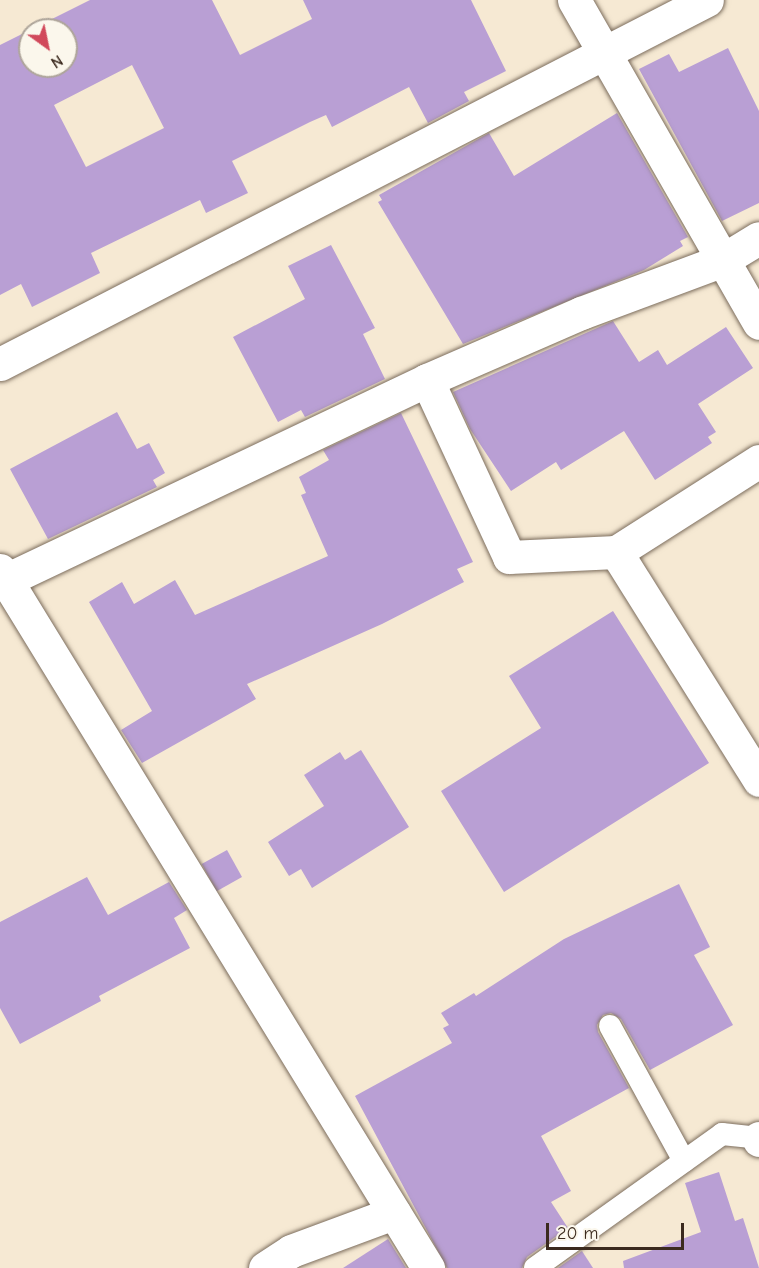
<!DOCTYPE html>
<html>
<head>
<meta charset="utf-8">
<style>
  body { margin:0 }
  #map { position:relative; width:759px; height:1268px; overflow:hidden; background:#f6e9d3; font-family:"Comic Neue",sans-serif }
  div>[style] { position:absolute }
  .building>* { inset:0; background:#b99fd4; transform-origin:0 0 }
  .roads { filter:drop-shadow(0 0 2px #7c6d5d) drop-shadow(0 0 2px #7c6d5d) }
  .lane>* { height:22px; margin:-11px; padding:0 11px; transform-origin:11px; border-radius:11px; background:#fff }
  .street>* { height:33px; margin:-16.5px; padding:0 16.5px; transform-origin:16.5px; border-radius:16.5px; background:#fff }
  span { translate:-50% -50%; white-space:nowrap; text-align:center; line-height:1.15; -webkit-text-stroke:4.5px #fbf7ec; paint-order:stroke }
  .north { position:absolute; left:18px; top:18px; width:60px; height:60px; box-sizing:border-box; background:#fbf7ec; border:2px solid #aea59a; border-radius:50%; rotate:147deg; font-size:16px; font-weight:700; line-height:24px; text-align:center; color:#3b2a1e }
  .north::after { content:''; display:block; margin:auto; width:21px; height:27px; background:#d1495b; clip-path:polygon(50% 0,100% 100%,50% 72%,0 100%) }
  .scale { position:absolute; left:546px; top:1223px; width:138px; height:27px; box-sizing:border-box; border:3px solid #3b2a1e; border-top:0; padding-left:8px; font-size:18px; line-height:21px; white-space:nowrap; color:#3b2a1e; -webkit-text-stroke:4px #fbf7ec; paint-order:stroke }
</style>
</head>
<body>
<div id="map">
  <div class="building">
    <div style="clip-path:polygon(evenodd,90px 0,212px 0,240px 55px,312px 19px,303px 0,471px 0,506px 71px,464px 92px,469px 101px,428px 123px,409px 87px,332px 127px,326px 115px,310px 122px,232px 161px,248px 193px,206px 213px,200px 200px,91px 253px,100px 273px,32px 307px,21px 284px,0 295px,0 45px,30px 30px,30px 66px,66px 66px,66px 30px,30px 30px,90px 0,132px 65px,164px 128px,86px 167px,54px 105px,132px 65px)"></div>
    <div style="clip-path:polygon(728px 48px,759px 111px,759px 203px,722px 221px,639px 69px,669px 54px,679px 72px)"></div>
    <div style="clip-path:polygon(617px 113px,688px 237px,680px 241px,683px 246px,644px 270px,463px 344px,378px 202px,382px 200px,379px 195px,489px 133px,514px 176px)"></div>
    <div style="clip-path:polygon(331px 245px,375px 328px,363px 334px,385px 379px,305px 417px,301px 410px,278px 422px,233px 337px,305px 299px,288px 266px)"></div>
    <div style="clip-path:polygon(613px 321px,639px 362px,658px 350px,667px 365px,726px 327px,753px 368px,698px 404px,716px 432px,708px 437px,712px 443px,655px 480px,624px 431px,561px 470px,556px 462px,511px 491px,470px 429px,453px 392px)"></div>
    <div style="clip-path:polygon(117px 412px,137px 449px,149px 443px,165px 473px,153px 480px,157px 487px,48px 539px,10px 469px)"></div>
    <div style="clip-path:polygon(401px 413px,473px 562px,457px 569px,464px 582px,382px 624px,247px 684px,256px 699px,142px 763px,121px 730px,152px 711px,89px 602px,122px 582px,134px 604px,175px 580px,195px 615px,328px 556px,301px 495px,306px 493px,299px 477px,329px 460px,323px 450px)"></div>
    <div style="clip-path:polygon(613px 611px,709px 763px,504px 892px,441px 791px,541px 728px,509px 676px)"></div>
    <div style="clip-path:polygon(361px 750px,409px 827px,312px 888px,301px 869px,289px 876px,268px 842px,324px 806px,304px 775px,340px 752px,345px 760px)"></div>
    <div style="left:227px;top:850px;width:31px;height:29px;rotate:61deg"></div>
    <div style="clip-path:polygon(87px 877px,108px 915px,169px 882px,187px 910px,174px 918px,190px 948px,99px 996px,101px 1001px,20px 1044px,0 1008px,0 922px)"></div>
    <div style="clip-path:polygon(679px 884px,710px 947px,694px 955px,733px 1025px,650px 1070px,621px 1019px,611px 1013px,603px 1015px,597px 1025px,598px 1032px,629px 1088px,541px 1136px,571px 1191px,551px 1202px,568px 1228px,527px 1257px,522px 1268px,447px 1268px,355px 1096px,452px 1043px,443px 1028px,449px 1025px,441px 1013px,474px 993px,476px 996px,564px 939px)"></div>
    <div style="clip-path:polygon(719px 1172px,735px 1221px,743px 1218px,759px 1268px,624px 1268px,623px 1261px,701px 1232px,685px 1183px)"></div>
    <div style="clip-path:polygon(388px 1239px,406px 1268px,343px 1268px)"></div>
    <div style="clip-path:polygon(582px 1251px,593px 1268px,558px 1268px)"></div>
  </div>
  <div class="roads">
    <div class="lane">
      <div style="left:610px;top:1026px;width:154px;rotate:61.3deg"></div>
      <div style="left:535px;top:1268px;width:230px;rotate:-35.6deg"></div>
      <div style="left:722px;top:1134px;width:37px;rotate:6deg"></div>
    </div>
    <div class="street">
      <div style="left:574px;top:0;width:372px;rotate:60.2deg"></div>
      <div style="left:0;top:364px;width:795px;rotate:-27.24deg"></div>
      <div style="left:427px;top:380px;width:195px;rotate:65.1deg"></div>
      <div style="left:509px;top:557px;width:107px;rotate:-2.7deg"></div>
      <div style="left:759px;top:461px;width:169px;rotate:147.5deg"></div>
      <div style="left:616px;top:552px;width:269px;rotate:57.9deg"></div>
      <div style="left:0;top:570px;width:819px;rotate:58.48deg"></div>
      <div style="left:6px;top:580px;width:466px;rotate:-25.4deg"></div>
      <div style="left:427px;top:380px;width:168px;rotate:-23.5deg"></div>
      <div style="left:581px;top:313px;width:149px;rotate:-20.4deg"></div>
      <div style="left:721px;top:261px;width:44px;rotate:-31.2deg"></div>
      <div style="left:759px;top:1138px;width:2px;rotate:90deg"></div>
      <div style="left:265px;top:1268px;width:31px;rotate:-33deg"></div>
      <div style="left:291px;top:1251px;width:110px;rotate:-20.3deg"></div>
    </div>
  </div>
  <div class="north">N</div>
  <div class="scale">20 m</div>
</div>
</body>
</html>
